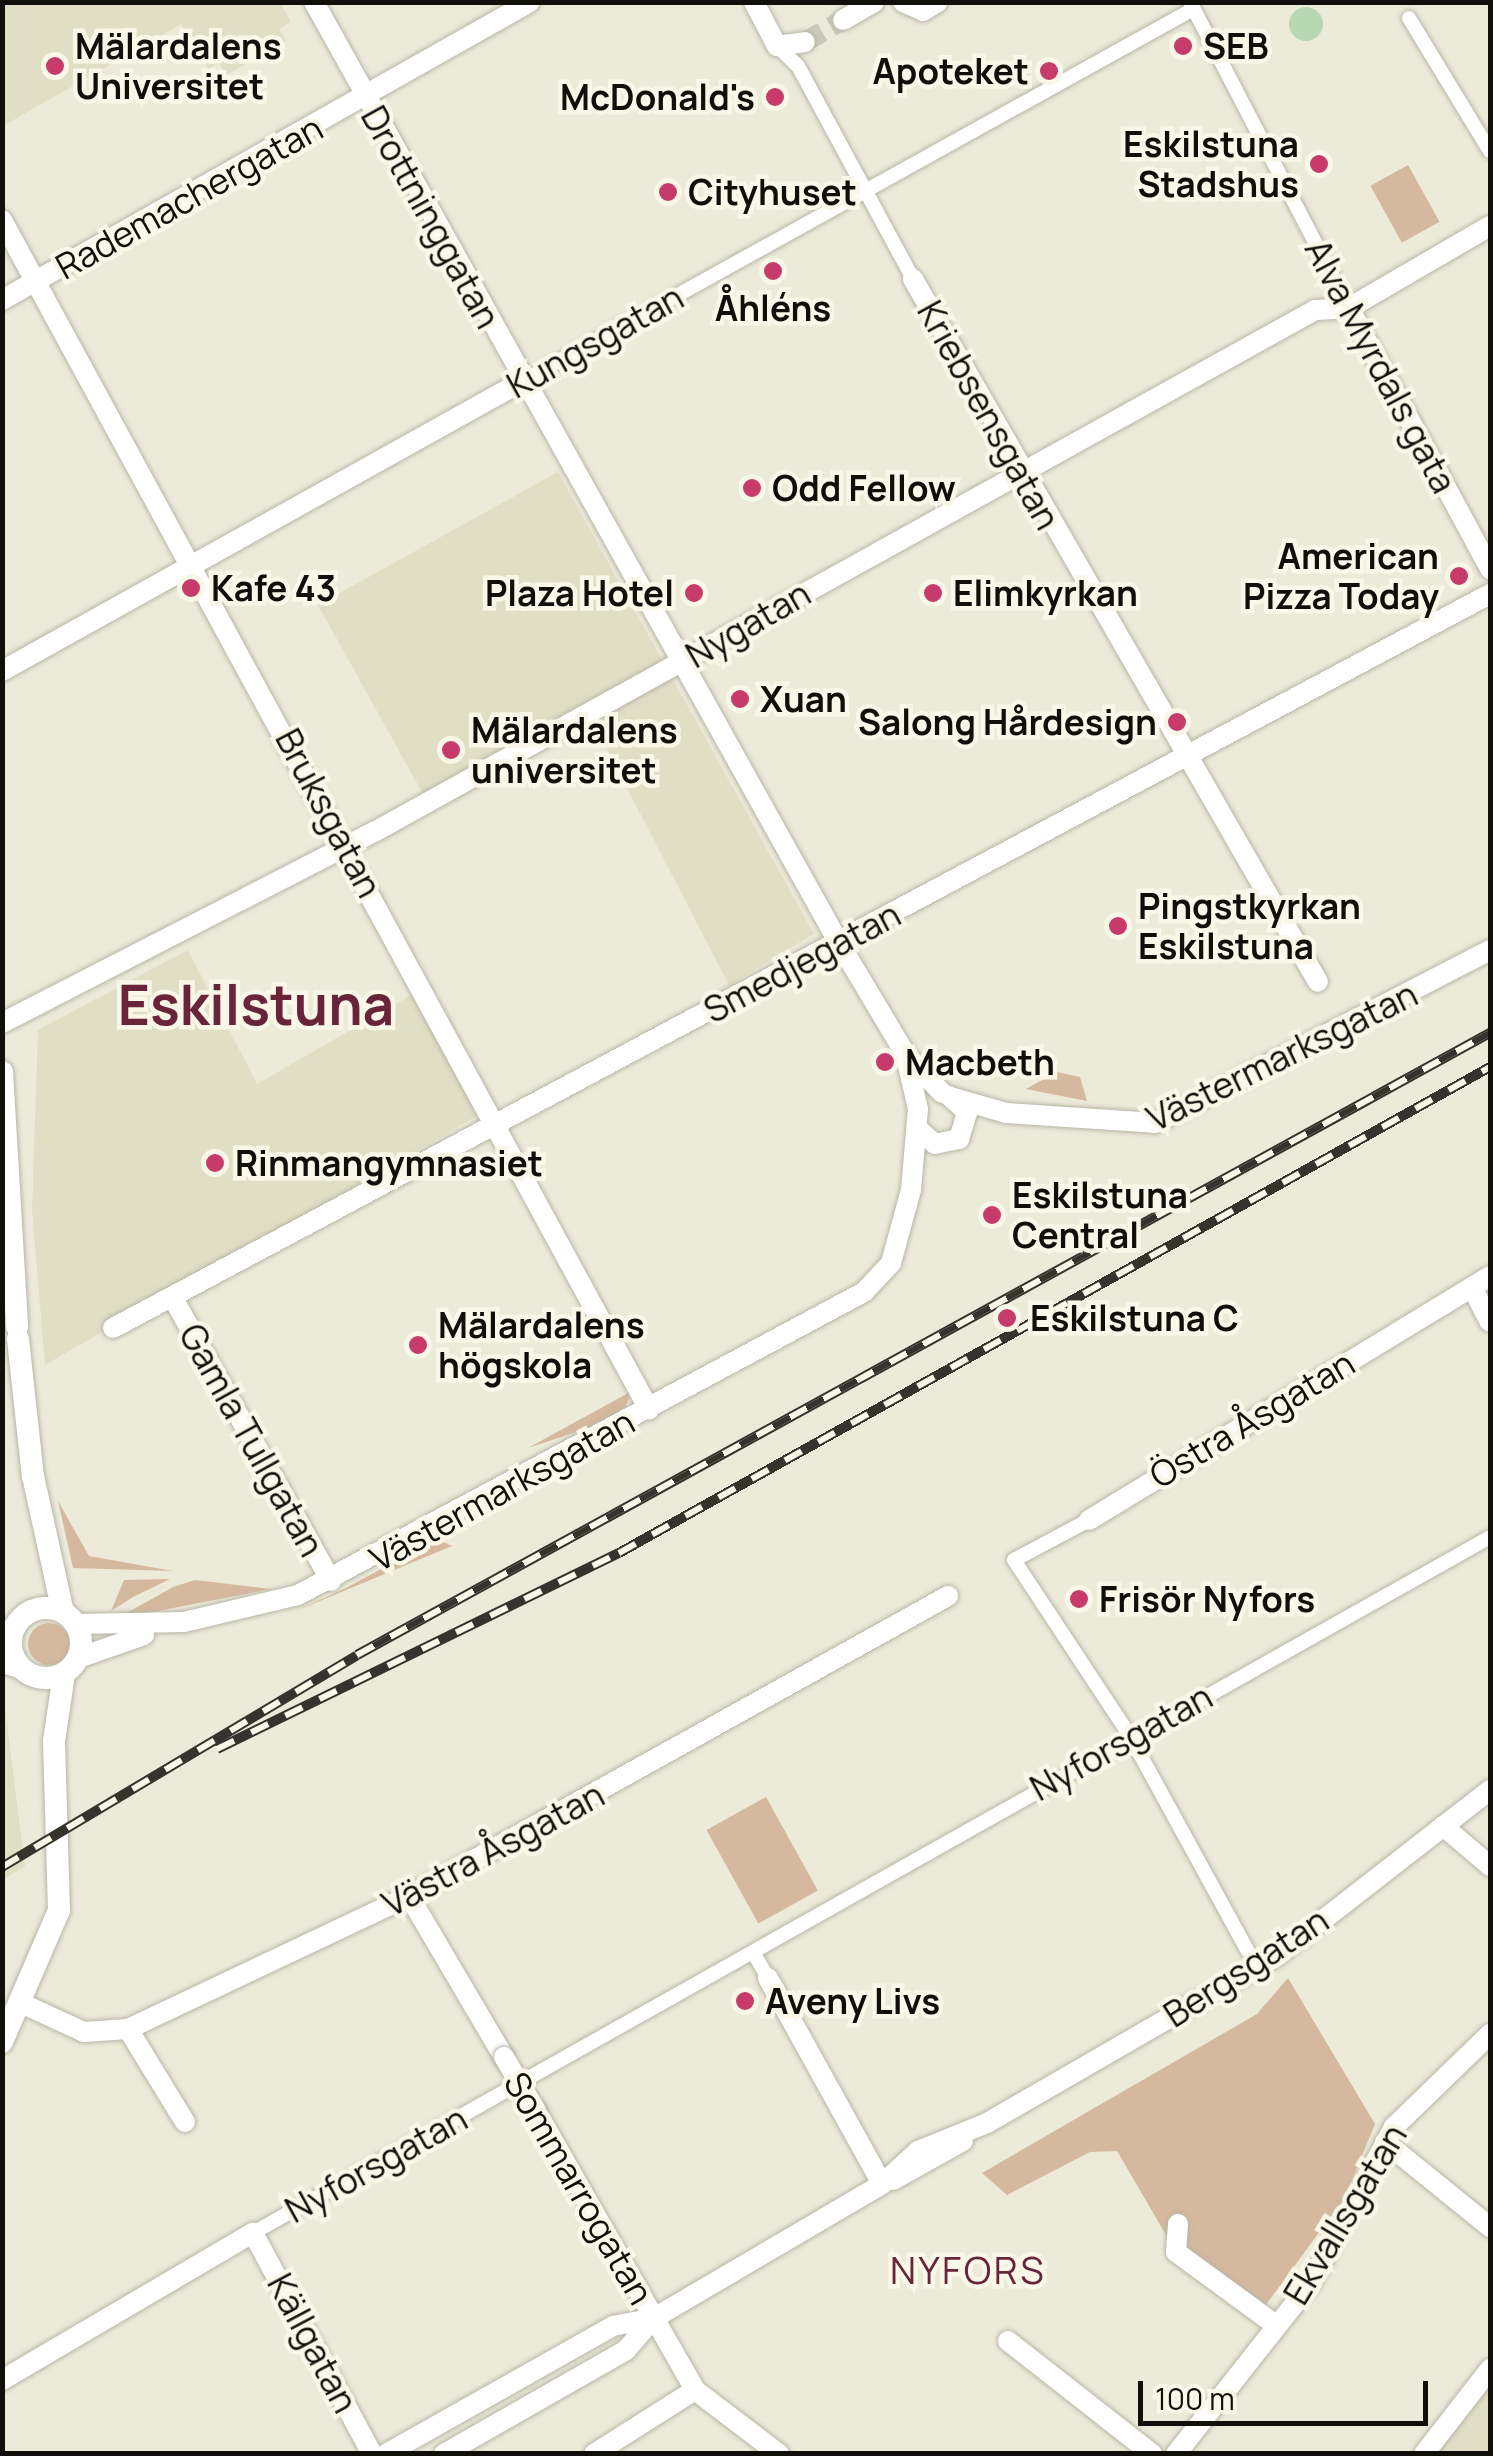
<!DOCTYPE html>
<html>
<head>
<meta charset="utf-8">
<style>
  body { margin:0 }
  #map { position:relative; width:1493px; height:2456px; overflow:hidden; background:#ecead9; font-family:Manrope,sans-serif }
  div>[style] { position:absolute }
  .built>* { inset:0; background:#e1dec6 }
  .green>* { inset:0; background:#d6b89e; transform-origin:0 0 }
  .round { border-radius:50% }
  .water>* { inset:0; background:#b7d8b2 }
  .minor-tunnel>* { height:20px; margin-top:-10px; transform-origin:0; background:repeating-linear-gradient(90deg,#cbc9ba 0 20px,transparent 0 30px) }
  .roads { filter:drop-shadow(0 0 2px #b7b6a6) drop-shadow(0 0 2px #b7b6a6) }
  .pedestrian>* { height:14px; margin:-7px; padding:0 7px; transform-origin:7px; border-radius:7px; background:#fff }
  .minor>* { height:20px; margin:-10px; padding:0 10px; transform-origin:10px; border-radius:10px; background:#fff }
  .tertiary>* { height:22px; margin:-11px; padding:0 11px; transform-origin:11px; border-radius:11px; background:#fff }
  .tertiary>.ring { margin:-11px; padding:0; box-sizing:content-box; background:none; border:22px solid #fff; border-radius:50% }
  .rail>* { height:10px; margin-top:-5px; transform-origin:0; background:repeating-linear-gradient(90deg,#f9f7e7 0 19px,#34332c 0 38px); box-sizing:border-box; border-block:2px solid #34332c }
  .bridges { filter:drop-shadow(0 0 2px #b7b6a6) drop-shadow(0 0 2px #b7b6a6) }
  .minor-bridge>* { height:20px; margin:-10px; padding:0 10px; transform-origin:10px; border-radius:10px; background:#fff }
  .dots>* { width:28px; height:28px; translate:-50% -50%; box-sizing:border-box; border:5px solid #f9f7e7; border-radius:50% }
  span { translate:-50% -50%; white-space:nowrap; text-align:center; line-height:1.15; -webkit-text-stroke:9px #f9f7e7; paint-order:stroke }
  .poi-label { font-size:35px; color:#100f0a; font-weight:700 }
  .left { translate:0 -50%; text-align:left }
  .right { translate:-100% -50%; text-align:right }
  .street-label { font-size:35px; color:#100f0a }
  .neighbourhood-label { font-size:38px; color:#69243a; letter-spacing:2.5px }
  .town-label { font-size:55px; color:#69243a; font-weight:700 }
  .frame { position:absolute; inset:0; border:5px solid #100f0a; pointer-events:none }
  .scale { position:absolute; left:1138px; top:2381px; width:290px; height:45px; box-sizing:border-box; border:5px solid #100f0a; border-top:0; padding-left:12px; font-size:30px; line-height:35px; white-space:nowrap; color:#100f0a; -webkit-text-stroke:8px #f9f7e7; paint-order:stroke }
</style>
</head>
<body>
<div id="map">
  <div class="built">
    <div style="clip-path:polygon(3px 2px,280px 3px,291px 22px,279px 29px,286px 41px,226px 75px,219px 63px,208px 69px,181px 24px,3px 126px)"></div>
    <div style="clip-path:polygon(558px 472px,814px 934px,729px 985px,584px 705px,423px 794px,318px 605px)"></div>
    <div style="clip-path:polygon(188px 950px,257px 1084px,415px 993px,477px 1116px,45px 1365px,32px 1210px,38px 1030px)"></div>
    <div style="clip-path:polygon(3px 1692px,25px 1866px,3px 1880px,2px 1692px)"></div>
    <div style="clip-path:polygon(1490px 2385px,1490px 2453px,1436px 2453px)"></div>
  </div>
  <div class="green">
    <div style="left:1408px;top:165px;width:65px;height:43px;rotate:61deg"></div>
    <div style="clip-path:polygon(1057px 1072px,1080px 1077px,1087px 1101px,1026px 1089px)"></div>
    <div style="clip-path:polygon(632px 1391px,625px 1408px,591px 1427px,528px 1448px)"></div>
    <div style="clip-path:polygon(58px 1501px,89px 1556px,173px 1571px,73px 1568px)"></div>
    <div style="clip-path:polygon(437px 1539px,452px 1546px,293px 1612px,344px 1589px)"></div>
    <div style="clip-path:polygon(170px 1579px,133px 1597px,111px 1611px,124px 1580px)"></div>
    <div style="clip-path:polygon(195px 1580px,271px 1589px,116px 1619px,173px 1587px)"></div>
    <div class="round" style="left:28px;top:1623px;width:42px;height:42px"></div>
    <div style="left:766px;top:1797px;width:107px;height:68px;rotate:61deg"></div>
    <div style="clip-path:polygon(1288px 1978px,1375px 2124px,1345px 2197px,1260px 2313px,1176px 2252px,1117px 2151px,1090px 2152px,1007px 2195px,982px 2173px,1257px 2014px)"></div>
  </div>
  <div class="water">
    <div class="round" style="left:1289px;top:7px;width:34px;height:34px"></div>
  </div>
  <div class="minor-tunnel">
    <div style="left:805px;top:42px;width:44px;rotate:-30.1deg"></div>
  </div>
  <div class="roads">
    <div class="pedestrian">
      <div style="left:1190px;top:2px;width:345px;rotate:62.5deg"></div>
      <div style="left:1409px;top:18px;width:156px;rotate:58.7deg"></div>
      <div style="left:777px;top:46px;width:29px;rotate:44deg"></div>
      <div style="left:798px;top:66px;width:242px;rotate:61.6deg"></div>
      <div style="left:521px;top:382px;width:763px;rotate:-29.02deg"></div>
      <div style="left:1089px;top:1520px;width:85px;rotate:151.9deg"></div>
      <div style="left:1014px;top:1560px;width:211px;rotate:56.6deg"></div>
      <div style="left:1130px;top:1736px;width:244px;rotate:61.3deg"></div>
      <div style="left:753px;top:1952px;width:30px;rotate:60deg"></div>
      <div style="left:253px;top:2233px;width:1419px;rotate:-29.36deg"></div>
    </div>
    <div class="minor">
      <div style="left:314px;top:2px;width:1075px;rotate:60.84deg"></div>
      <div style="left:838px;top:941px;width:133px;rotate:59.2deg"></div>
      <div style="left:906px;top:1055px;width:52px;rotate:46.5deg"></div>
      <div style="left:754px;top:2px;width:50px;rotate:62.4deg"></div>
      <div style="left:777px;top:46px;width:28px;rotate:-8deg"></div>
      <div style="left:903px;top:2px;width:22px;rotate:24deg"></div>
      <div style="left:923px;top:11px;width:17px;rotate:-31deg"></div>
      <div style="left:843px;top:20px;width:36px;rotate:-30deg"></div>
      <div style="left:2px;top:220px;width:1354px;rotate:61.45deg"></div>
      <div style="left:913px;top:279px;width:811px;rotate:60.05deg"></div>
      <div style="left:2px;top:300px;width:606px;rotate:-29.44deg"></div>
      <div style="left:1349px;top:308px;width:297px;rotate:61.6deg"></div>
      <div style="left:2px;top:671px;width:594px;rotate:-29.11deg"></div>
      <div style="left:2px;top:1023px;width:420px;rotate:-27.2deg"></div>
      <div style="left:376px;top:831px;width:1074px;rotate:-29.02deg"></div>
      <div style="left:1315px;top:310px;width:34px;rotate:-3deg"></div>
      <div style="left:1349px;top:308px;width:163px;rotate:-30.2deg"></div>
      <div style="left:954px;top:1098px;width:54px;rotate:16.1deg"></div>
      <div style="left:1006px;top:1113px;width:149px;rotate:3.8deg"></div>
      <div style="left:1155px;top:1123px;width:377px;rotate:-27.3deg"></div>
      <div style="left:919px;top:1130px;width:21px;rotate:41deg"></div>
      <div style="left:935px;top:1144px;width:25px;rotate:-12deg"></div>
      <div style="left:959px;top:1139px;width:28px;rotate:-73deg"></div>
      <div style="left:967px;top:1112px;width:24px;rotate:-138deg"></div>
      <div style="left:1472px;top:1287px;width:39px;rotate:63deg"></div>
      <div style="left:173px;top:1298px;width:324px;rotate:60.8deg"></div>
      <div style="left:113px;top:1328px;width:1560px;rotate:-28.06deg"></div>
      <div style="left:1089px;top:1520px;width:469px;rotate:-31.3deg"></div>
      <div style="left:76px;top:1624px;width:108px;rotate:-1.1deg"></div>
      <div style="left:184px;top:1622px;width:117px;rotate:-13.3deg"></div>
      <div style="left:298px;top:1595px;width:642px;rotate:-28.16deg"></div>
      <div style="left:864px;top:1292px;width:40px;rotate:-47deg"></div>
      <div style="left:891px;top:1263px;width:76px;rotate:-74.7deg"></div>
      <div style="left:911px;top:1190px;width:81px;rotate:-85.1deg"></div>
      <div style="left:918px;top:1109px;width:53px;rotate:-103deg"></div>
      <div style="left:2px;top:1632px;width:11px;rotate:-10deg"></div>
      <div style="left:78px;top:1658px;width:70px;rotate:-19.2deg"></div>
      <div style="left:2px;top:1663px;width:19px;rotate:16deg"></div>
      <div style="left:1443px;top:1826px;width:62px;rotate:40.4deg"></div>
      <div style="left:409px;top:1896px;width:187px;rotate:59.5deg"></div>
      <div style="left:768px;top:1978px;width:235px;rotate:61deg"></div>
      <div style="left:23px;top:2004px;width:67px;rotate:24.7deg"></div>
      <div style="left:84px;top:2032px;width:44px;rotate:-3.9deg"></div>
      <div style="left:128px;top:2029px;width:311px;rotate:-25.3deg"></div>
      <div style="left:409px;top:1896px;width:617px;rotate:-29.1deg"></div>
      <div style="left:128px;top:2029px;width:109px;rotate:58.5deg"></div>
      <div style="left:536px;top:2111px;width:321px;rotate:60.3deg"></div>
      <div style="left:695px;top:2390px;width:106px;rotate:37.3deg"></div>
      <div style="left:1385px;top:2142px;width:135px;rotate:39deg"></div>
      <div style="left:893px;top:2180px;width:80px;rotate:-29.1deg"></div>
      <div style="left:1178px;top:2224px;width:28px;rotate:94deg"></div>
      <div style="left:1176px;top:2252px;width:125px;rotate:36.2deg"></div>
      <div style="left:1008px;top:2341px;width:183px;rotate:38.1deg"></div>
      <div style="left:2px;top:2380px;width:291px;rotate:-30.4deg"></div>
      <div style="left:253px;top:2233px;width:251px;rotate:61.7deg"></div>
      <div style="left:386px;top:2454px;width:261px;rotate:-29.4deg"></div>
      <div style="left:613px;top:2326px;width:42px;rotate:-11deg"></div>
      <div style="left:444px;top:2454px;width:210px;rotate:-29.7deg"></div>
      <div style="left:626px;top:2350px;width:43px;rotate:-48.8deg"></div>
      <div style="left:654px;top:2318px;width:264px;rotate:-30.4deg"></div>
      <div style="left:882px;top:2184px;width:49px;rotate:-42.5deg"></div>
      <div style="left:918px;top:2151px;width:74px;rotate:-22.1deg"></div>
      <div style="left:987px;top:2123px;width:336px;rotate:-30deg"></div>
      <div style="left:1278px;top:1955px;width:269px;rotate:-37.9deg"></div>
      <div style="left:594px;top:2454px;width:120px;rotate:-32.4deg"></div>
      <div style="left:1176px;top:2454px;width:218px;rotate:-51.7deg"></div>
      <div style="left:1311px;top:2283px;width:177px;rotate:-62deg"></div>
      <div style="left:1394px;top:2127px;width:134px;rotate:-44.1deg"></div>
      <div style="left:1424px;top:2454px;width:108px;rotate:-52.2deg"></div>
    </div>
    <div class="tertiary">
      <div style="left:2px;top:1072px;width:255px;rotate:86.6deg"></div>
      <div style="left:18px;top:1339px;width:138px;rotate:83.8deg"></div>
      <div style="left:33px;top:1476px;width:139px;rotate:77.6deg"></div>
      <div class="ring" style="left:11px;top:1608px;width:48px;height:48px"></div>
      <div style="left:2px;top:2042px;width:144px;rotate:-66.6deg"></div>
      <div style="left:59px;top:1910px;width:169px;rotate:-91.7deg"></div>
      <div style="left:54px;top:1741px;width:68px;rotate:-81.5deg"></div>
    </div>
  </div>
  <div class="rail">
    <div style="left:217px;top:1749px;width:447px;rotate:-26deg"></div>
    <div style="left:619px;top:1553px;width:997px;rotate:-29.16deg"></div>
    <div style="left:2px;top:1867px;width:413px;rotate:-30.8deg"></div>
    <div style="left:357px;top:1655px;width:1293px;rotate:-28.77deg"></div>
  </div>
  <div class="bridges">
    <div class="minor-bridge">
      <div style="left:504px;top:2057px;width:63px;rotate:59.3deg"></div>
    </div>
  </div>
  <div class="dots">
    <div style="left:1183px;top:46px;background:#c73b6b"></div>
    <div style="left:55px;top:66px;background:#c73b6b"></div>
    <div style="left:1049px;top:71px;background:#c73b6b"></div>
    <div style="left:775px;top:97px;background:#c73b6b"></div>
    <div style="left:1319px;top:164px;background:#c73b6b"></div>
    <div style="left:668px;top:192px;background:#c73b6b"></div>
    <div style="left:773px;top:271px;background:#c73b6b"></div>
    <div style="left:752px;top:488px;background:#c73b6b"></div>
    <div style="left:1459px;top:576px;background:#c73b6b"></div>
    <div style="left:191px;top:588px;background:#c73b6b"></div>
    <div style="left:694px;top:593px;background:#c73b6b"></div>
    <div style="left:933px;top:593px;background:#c73b6b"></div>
    <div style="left:740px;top:699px;background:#c73b6b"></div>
    <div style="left:1177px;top:722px;background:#c73b6b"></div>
    <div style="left:451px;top:750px;background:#c73b6b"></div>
    <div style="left:1118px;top:926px;background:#c73b6b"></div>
    <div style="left:885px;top:1062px;background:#c73b6b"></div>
    <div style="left:215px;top:1163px;background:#c73b6b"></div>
    <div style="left:992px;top:1215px;background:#c73b6b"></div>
    <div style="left:1007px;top:1318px;background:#c73b6b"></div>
    <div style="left:418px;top:1345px;background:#c73b6b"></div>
    <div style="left:1079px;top:1599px;background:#c73b6b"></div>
    <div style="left:745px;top:2001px;background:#c73b6b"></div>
  </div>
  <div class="poi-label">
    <span class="left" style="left:75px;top:66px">Mälardalens<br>Universitet</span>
    <span class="left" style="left:1203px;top:46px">SEB</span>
    <span class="right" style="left:1029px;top:71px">Apoteket</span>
    <span class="right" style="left:755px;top:97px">McDonald's</span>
    <span class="right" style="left:1299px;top:164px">Eskilstuna<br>Stadshus</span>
    <span class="left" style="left:688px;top:192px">Cityhuset</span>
    <span style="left:773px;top:308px">Åhléns</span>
    <span class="left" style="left:772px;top:488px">Odd Fellow</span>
    <span class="right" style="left:1439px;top:576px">American<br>Pizza Today</span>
    <span class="left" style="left:211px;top:588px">Kafe 43</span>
    <span class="right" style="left:674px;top:593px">Plaza Hotel</span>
    <span class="left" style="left:953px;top:593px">Elimkyrkan</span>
    <span class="left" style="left:760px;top:699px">Xuan</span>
    <span class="right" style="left:1157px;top:722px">Salong Hårdesign</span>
    <span class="left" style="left:471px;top:750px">Mälardalens<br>universitet</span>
    <span class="left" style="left:1138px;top:926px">Pingstkyrkan<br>Eskilstuna</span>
    <span class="left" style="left:905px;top:1062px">Macbeth</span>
    <span class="left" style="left:235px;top:1163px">Rinmangymnasiet</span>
    <span class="left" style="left:1012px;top:1215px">Eskilstuna<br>Central</span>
    <span class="left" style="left:1030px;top:1318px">Eskilstuna C</span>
    <span class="left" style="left:438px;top:1345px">Mälardalens<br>högskola</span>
    <span class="left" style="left:1099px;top:1599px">Frisör Nyfors</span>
    <span class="left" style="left:765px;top:2001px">Aveny Livs</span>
  </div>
  <div class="street-label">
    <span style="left:189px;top:197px;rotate:-29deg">Rademachergatan</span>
    <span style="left:431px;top:217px;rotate:61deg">Drottninggatan</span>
    <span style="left:595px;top:341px;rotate:-29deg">Kungsgatan</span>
    <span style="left:1381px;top:366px;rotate:62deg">Alva Myrdals gata</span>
    <span style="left:989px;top:415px;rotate:61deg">Kriebsensgatan</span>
    <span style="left:748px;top:624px;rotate:-30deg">Nygatan</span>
    <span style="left:329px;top:813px;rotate:62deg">Bruksgatan</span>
    <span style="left:802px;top:962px;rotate:-28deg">Smedjegatan</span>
    <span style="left:1282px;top:1056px;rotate:-26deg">Västermarksgatan</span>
    <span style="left:1252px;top:1419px;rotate:-31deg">Östra Åsgatan</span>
    <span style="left:252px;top:1440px;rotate:61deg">Gamla Tullgatan</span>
    <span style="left:502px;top:1490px;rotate:-29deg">Västermarksgatan</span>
    <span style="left:1121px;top:1742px;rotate:-29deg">Nyforsgatan</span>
    <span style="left:493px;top:1849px;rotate:-28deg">Västra Åsgatan</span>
    <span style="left:1246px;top:1967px;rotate:-33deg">Bergsgatan</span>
    <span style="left:376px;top:2164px;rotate:-29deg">Nyforsgatan</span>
    <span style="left:579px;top:2188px;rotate:60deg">Sommarrogatan</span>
    <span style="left:1345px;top:2214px;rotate:-59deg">Ekvallsgatan</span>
    <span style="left:313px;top:2343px;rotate:62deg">Källgatan</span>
  </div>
  <div class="neighbourhood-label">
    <span style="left:968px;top:2270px">NYFORS</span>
  </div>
  <div class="town-label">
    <span style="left:256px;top:1005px">Eskilstuna</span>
  </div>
  <div class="frame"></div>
  <div class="scale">100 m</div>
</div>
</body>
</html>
